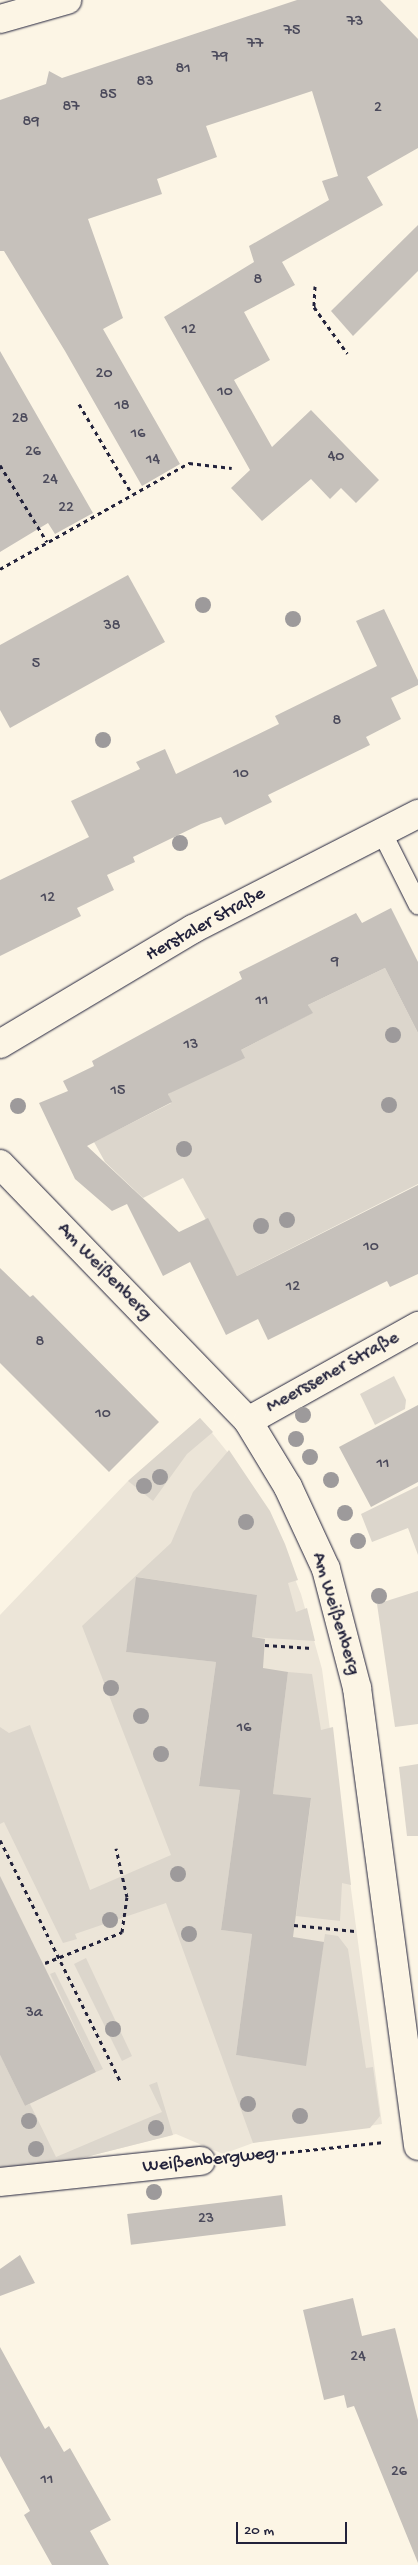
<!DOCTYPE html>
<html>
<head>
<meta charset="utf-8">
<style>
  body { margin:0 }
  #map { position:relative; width:418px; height:2565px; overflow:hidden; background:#fcf5e5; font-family:"Gochi Hand",sans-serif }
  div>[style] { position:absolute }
  .built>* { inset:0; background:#ece5d8 }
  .green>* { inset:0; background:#dcd6cc }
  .building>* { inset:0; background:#c6c1bb; transform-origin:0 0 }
  .path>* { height:3px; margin-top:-1.5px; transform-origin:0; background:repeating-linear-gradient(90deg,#22223b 0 4px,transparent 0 8px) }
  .roads { filter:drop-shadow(0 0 1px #22223b) drop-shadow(0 0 1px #22223b) }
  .lane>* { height:19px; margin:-9.5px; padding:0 9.5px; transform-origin:9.5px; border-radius:9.5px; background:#fcf5e5 }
  .street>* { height:28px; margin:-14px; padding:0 14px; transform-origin:14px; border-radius:14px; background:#fcf5e5 }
  .primary>* { height:28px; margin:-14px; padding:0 14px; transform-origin:14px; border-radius:14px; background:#fcf5e5 }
  .trees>* { width:16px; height:16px; margin:-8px; border-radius:50%; background:#9d9a9b }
  span { translate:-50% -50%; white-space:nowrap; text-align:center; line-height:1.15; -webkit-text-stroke:4px #fcf5e5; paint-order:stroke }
  .number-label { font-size:16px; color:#4b4a5b }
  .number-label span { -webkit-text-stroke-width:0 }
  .street-label { font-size:19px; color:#22223b }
  .scale { position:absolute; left:236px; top:2522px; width:111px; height:22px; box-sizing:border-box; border:2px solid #22223b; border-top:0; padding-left:6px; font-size:15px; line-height:18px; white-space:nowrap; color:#22223b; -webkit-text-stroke:4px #fcf5e5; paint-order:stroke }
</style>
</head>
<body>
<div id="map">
  <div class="built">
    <div style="clip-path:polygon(200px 1418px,237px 1464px,272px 1523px,301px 1594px,322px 1669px,382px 2124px,253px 2143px,223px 2154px,176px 2134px,58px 2164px,0 2170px,0 1615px,128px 1481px)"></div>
  </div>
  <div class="green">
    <div style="clip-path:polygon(385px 968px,418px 1033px,418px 1184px,237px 1276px,183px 1178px,143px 1198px,105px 1162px,94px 1142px,171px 1103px,168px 1094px,241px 1050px,312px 1013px,308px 1005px)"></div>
    <div style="clip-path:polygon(394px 1376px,406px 1400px,405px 1409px,375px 1425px,360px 1394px)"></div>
    <div style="clip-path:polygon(200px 1418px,213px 1432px,187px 1454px,153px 1501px,128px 1481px)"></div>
    <div style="clip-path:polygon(229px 1450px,270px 1511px,285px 1544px,298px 1580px,288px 1583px,296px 1612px,307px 1608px,315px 1641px,252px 1637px,257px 1595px,137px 1577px,126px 1652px,216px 1662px,199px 1785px,240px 1790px,221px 1930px,252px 1934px,236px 2055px,305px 2065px,325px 1934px,338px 1936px,348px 1949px,366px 2068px,373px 2067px,380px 2116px,370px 2128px,253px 2143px,166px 1903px,75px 1934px,77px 1939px,63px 1943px,4px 1822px,0 1824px,0 1727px,9px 1733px,30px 1725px,90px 1890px,171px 1855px,82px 1626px,171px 1543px,193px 1492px)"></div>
    <div style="clip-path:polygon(418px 1486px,418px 1555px,408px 1528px,372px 1542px,361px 1514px)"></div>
    <div style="clip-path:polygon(418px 1591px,418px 1724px,395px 1727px,377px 1604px)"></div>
    <div style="clip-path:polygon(288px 1672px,312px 1674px,321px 1730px,333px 1727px,351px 1885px,342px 1883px,340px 1921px,296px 1916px,311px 1799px,273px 1794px)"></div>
    <div style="clip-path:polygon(418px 1764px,418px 1836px,407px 1836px,399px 1767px)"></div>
    <div style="clip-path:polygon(86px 1958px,132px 2056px,122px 2061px,74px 1964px)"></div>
    <div style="clip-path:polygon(55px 1972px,103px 2069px,96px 2072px,50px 1974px)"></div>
    <div style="clip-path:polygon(0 2055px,25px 2106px,30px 2104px,56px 2157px,162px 2112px,149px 2085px,157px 2082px,173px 2135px,58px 2164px,0 2170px)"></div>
  </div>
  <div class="building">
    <div style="clip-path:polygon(297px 0,380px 0,418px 39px,418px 148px,367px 177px,383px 205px,282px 262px,295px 285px,244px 312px,270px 360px,234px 380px,272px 447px,311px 410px,379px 480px,356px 503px,341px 488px,330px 499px,311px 479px,262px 521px,231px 488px,250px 470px,164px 317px,254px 262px,249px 246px,329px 200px,322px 181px,338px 176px,312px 91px,206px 126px,217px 157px,157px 179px,162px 194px,88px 219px,123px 318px,103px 329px,180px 464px,142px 486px,65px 351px,4px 251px,0 251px,0 100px,46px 84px,49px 71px,62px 78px)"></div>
    <div style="clip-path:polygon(418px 225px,418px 271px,353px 336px,331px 311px)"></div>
    <div style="clip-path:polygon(0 351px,93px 513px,55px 534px,48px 523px,0 552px)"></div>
    <div style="clip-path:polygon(128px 575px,165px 642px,10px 728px,0 710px,0 645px)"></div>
    <div style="clip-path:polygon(384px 609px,418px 680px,418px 685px,391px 698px,401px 719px,366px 737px,370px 745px,268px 795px,272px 802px,225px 825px,221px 817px,201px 824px,133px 857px,135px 862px,107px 875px,114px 890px,77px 908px,81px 916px,0 956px,0 880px,89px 837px,71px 801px,140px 769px,136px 762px,165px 749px,176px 774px,279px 724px,275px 716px,377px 666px,356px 621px)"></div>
    <div style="clip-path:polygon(391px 908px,418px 962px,418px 1033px,385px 968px,308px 1005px,313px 1013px,241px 1050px,245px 1058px,168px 1094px,172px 1102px,87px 1146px,179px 1232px,208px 1218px,237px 1276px,418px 1185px,418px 1274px,390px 1287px,387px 1281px,268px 1340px,258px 1319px,226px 1335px,190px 1262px,163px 1276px,127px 1204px,112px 1211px,75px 1179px,39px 1103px,68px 1091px,63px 1081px,94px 1066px,92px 1061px,242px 979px,239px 972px,356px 913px,362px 923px)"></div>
    <div style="clip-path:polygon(0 1268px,30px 1297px,33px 1295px,159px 1422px,109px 1472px,0 1363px)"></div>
    <div style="clip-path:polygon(418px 1405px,418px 1482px,371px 1507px,339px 1447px)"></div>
    <div style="clip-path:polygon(136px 1577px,257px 1595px,252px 1637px,265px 1639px,263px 1668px,288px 1672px,273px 1794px,311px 1798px,293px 1937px,324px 1942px,306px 2066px,236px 2055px,252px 1934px,221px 1930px,240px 1790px,199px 1786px,216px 1662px,126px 1652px)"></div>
    <div style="clip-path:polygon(0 1876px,96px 2072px,25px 2106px,0 2055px)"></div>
    <div style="left:282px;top:2195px;width:31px;height:156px;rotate:83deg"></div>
    <div style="clip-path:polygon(20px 2255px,35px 2283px,0 2296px,0 2269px)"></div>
    <div style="clip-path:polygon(353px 2298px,362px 2336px,395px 2328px,418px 2420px,418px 2563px,354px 2406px,347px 2408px,344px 2395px,324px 2400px,303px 2310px)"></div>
    <div style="clip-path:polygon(0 2347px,45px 2429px,49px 2426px,64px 2452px,70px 2448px,111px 2520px,90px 2531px,109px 2565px,52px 2565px,24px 2515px,30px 2511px,0 2456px)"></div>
  </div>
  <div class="path">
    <div style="left:315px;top:286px;width:21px;rotate:93deg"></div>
    <div style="left:314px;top:307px;width:57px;rotate:54.3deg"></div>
    <div style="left:79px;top:404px;width:104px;rotate:59.5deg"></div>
    <div style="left:0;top:465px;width:90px;rotate:58.6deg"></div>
    <div style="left:0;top:569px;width:217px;rotate:-29.3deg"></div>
    <div style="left:189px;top:463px;width:43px;rotate:6.6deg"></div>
    <div style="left:265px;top:1645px;width:47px;rotate:3.7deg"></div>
    <div style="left:0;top:1840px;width:271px;rotate:63.5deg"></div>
    <div style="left:294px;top:1925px;width:61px;rotate:5.6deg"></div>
    <div style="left:45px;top:1963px;width:83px;rotate:-21.9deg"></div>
    <div style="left:122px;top:1932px;width:35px;rotate:-82deg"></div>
    <div style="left:127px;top:1897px;width:50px;rotate:-102.7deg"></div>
    <div style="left:234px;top:2158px;width:151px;rotate:-6.1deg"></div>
  </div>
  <div class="roads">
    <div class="lane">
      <div style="left:382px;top:833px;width:80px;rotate:63.4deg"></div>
    </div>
    <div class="street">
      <div style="left:0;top:1044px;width:225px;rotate:-30.8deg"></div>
      <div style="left:193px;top:929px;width:253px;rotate:-27.1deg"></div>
      <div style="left:0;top:1164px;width:357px;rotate:46deg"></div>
      <div style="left:248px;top:1421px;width:77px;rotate:58.8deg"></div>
      <div style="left:288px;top:1487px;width:90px;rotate:65.1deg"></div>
      <div style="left:326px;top:1569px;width:123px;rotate:75.4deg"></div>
      <div style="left:357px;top:1688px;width:462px;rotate:82.4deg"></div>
      <div style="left:248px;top:1421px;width:195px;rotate:-29.2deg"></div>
      <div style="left:0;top:2182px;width:202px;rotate:-6deg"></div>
    </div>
    <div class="primary">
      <div style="left:0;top:19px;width:70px;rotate:-15.8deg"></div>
    </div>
  </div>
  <div class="trees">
    <div style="left:203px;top:605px"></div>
    <div style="left:293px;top:619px"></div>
    <div style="left:103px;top:740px"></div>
    <div style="left:180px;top:843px"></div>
    <div style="left:393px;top:1035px"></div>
    <div style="left:389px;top:1105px"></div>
    <div style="left:18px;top:1106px"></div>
    <div style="left:184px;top:1149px"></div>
    <div style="left:287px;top:1220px"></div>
    <div style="left:261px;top:1226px"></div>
    <div style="left:303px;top:1415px"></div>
    <div style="left:296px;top:1439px"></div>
    <div style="left:310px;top:1457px"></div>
    <div style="left:160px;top:1477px"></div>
    <div style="left:331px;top:1480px"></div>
    <div style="left:144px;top:1486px"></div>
    <div style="left:345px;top:1513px"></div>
    <div style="left:246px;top:1522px"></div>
    <div style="left:358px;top:1541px"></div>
    <div style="left:379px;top:1596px"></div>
    <div style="left:111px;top:1688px"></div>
    <div style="left:141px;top:1716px"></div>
    <div style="left:161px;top:1754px"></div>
    <div style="left:178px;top:1874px"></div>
    <div style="left:110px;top:1920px"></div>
    <div style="left:189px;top:1934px"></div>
    <div style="left:113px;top:2029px"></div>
    <div style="left:248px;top:2104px"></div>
    <div style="left:300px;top:2116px"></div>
    <div style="left:29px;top:2121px"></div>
    <div style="left:156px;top:2128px"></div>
    <div style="left:36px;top:2149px"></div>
    <div style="left:154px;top:2192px"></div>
  </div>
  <div class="number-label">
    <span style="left:355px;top:23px">73</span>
    <span style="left:292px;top:32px">75</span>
    <span style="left:255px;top:45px">77</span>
    <span style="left:220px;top:58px">79</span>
    <span style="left:183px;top:70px">81</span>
    <span style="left:145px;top:83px">83</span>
    <span style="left:108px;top:96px">85</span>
    <span style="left:71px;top:108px">87</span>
    <span style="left:378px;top:109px">2</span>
    <span style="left:31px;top:123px">89</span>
    <span style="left:258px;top:281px">8</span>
    <span style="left:189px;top:331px">12</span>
    <span style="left:104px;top:375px">20</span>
    <span style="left:225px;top:393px">10</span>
    <span style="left:122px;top:407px">18</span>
    <span style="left:20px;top:420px">28</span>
    <span style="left:138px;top:435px">16</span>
    <span style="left:33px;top:453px">26</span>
    <span style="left:336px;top:458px">40</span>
    <span style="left:153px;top:461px">14</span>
    <span style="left:50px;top:481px">24</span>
    <span style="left:66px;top:509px">22</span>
    <span style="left:112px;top:627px">38</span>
    <span style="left:36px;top:665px">5</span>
    <span style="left:337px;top:722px">8</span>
    <span style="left:241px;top:775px">10</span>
    <span style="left:48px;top:899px">12</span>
    <span style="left:335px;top:963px">9</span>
    <span style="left:262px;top:1002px">11</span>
    <span style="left:191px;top:1046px">13</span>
    <span style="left:118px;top:1092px">15</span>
    <span style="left:371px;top:1248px">10</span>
    <span style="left:293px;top:1288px">12</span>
    <span style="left:40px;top:1343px">8</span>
    <span style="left:103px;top:1415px">10</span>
    <span style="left:383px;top:1465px">11</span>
    <span style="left:244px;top:1729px">16</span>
    <span style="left:34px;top:2014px">3a</span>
    <span style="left:206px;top:2220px">23</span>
    <span style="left:358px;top:2358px">24</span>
    <span style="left:399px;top:2473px">26</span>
    <span style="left:47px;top:2481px">11</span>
  </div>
  <div class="street-label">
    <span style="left:206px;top:925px;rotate:-29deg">Herstaler Straße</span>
    <span style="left:104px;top:1272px;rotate:46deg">Am Weißenberg</span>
    <span style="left:333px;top:1373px;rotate:-29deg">Meerssener Straße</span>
    <span style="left:335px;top:1614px;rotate:73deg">Am Weißenberg</span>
    <span style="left:209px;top:2161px;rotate:-6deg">Weißenbergweg</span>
  </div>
  <div class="scale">20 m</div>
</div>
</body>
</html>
